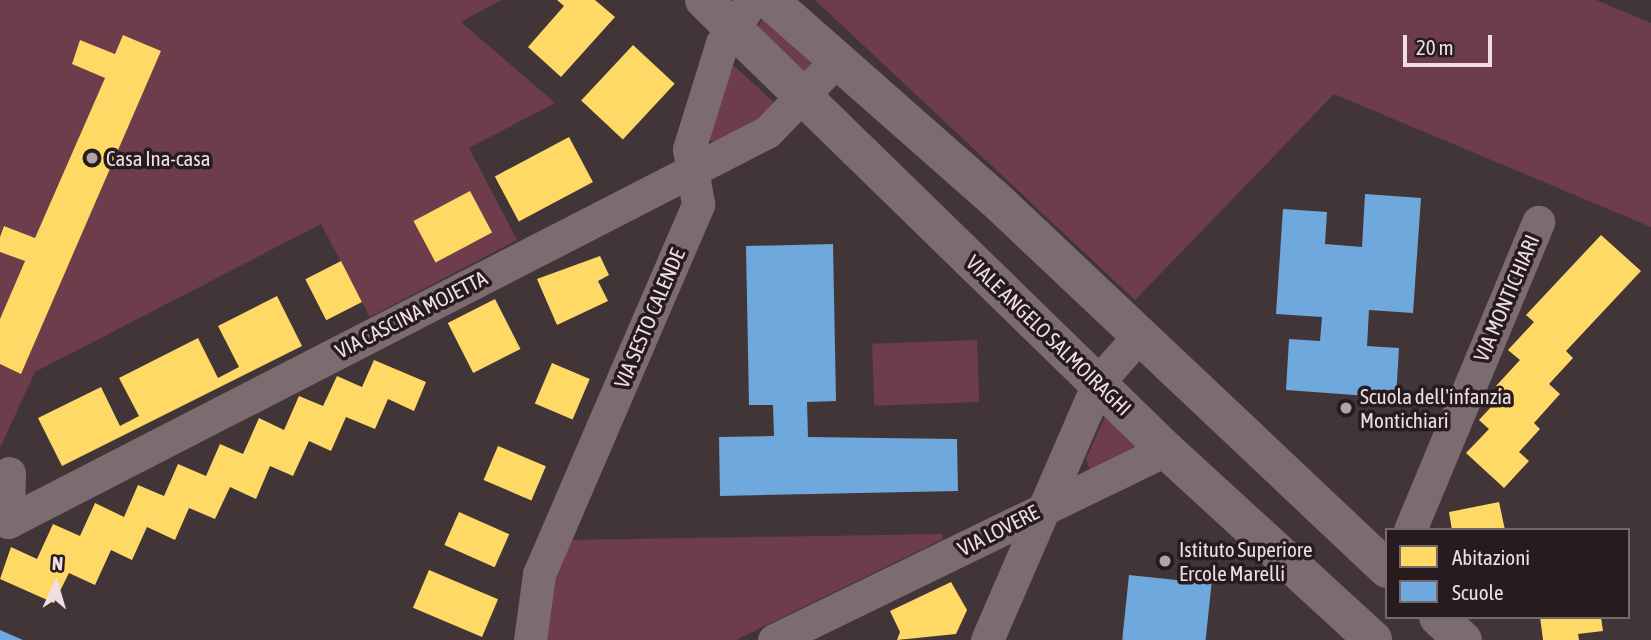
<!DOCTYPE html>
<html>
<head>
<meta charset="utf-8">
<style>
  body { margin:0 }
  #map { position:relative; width:1651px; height:640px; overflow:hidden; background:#423538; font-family:"Asap Condensed",sans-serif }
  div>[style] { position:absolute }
  .green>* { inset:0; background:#6d3d4b; transform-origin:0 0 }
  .homes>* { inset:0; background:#ffd966; transform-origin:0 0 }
  .schools>* { inset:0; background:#6fa8dc; transform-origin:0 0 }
  .minor>* { height:33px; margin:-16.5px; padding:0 16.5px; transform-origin:16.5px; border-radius:16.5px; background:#7c6b6f }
  .tertiary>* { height:38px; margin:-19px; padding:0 19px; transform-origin:19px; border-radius:19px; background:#7c6b6f }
  .dots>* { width:19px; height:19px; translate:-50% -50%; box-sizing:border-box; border:4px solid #261b1d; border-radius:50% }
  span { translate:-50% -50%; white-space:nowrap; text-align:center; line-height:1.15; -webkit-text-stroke:7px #261b1d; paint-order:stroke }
  .poi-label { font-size:21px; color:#efdfe2 }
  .left { translate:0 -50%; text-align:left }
  .street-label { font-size:21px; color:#efdfe2 }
  .legend { position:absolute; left:1385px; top:528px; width:245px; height:91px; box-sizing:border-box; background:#261b1d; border:2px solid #76696c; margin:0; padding:9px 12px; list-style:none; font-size:21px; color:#efdfe2 }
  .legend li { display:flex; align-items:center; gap:14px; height:35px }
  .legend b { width:35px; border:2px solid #76696c }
  .north { position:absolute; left:21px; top:549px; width:70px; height:70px; -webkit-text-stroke:5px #261b1d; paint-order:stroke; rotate:4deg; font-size:19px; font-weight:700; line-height:28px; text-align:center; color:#efdfe2 }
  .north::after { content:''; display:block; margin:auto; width:24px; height:32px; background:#efdfe2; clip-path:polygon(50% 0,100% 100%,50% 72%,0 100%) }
  .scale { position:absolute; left:1403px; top:35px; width:89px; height:32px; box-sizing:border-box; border:4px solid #efdfe2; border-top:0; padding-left:9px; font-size:21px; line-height:24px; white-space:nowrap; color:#efdfe2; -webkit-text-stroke:5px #261b1d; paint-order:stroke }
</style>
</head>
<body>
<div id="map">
  <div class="green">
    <div style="clip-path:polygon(0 0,501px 0,461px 22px,555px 103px,469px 148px,517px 240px,370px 317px,321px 224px,35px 372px,0 448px,0 364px,21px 373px,161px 51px,124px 35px,115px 54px,80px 40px,72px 64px,105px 78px,35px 238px,4px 226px,0 237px)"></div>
    <div style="clip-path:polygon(815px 0,1596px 0,1651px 23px,1651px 227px,1334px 94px,1135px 300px)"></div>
    <div style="clip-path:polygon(764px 18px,813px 53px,809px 75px,756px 28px)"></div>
    <div style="clip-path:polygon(733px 65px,776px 104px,758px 122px,712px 142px,708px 136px)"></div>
    <div style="clip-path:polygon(0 252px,25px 261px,0 319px)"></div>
    <div style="left:977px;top:340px;width:62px;height:105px;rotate:88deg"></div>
    <div style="clip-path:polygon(1105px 417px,1142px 451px,1090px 471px,1086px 459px)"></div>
    <div style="clip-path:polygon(942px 534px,943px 539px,736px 640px,543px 640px,543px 612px,569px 540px)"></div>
  </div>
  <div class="homes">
    <div style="clip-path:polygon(557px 0,595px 0,615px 17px,561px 77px,528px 47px,564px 6px)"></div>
    <div style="clip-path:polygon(123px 35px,161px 51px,21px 374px,0 364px,0 319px,25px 261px,0 252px,0 237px,4px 226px,35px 238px,105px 78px,72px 64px,80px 40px,115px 54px)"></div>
    <div style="left:633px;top:45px;width:57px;height:76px;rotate:43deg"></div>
    <div style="left:569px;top:137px;width:51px;height:84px;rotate:62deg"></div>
    <div style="left:470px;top:191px;width:47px;height:64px;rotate:62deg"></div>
    <div style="clip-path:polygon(1601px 235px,1641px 271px,1566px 351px,1573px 358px,1549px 384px,1560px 394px,1534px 423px,1540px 429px,1519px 452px,1529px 461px,1504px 488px,1466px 453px,1489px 429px,1479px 420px,1504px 393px,1496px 386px,1520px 360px,1508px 350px,1534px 322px,1526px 315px)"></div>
    <div style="clip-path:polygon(600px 256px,609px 275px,598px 281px,608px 301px,557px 325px,537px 279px)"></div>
    <div style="left:341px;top:261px;width:46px;height:40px;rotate:63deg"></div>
    <div style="clip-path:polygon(277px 296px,302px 346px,62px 466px,38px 418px,101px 387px,120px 426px,139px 416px,119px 378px,198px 338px,218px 378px,239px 367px,218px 326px)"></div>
    <div style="left:495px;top:299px;width:56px;height:53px;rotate:63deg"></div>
    <div style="clip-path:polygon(374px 360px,426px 382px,414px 411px,388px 399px,375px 429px,346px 417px,331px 451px,309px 441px,293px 476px,270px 466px,256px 499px,230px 487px,215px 519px,189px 508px,175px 540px,147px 527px,132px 560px,111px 550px,95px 585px,69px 573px,54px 603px,0 579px,11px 547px,37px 559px,53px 524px,80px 536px,95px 503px,124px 517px,138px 485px,164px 496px,178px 464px,206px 476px,220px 444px,243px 454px,259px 418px,284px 430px,299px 396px,323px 406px,337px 376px,362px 387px)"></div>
    <div style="left:552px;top:363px;width:41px;height:44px;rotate:23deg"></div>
    <div style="left:498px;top:446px;width:52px;height:37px;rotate:23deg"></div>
    <div style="clip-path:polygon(1499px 502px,1505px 530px,1452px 530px,1449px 512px)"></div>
    <div style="left:459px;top:512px;width:55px;height:36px;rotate:24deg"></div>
    <div style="left:429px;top:570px;width:75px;height:41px;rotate:23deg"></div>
    <div style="clip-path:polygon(951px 582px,967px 610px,956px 634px,897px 640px,900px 632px,890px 611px)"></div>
    <div style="clip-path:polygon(1540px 617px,1601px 617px,1603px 631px,1578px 634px,1579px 640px,1543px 640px)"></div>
  </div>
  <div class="schools">
    <div style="clip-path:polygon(1365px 194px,1421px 198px,1413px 313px,1369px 310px,1367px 346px,1399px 348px,1396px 398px,1286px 390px,1289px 339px,1320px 341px,1322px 317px,1276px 314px,1283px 209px,1327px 212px,1325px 244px,1362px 247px)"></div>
    <div style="clip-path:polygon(833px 244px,836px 401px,807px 402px,808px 437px,957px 439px,958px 491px,720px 496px,719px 437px,774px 436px,773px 405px,749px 405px,746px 246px)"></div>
    <div style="left:1129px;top:575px;width:83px;height:65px;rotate:6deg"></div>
    <div style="clip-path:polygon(0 630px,23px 640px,0 640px)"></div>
  </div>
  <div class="minor">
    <div style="left:9px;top:473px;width:49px;rotate:91.2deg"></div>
    <div style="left:8px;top:522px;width:853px;rotate:-27.2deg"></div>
    <div style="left:767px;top:132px;width:100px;rotate:-45.8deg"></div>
    <div style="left:1410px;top:530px;width:334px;rotate:-67.4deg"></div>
    <div style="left:530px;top:640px;width:67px;rotate:-82.2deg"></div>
    <div style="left:539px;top:574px;width:403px;rotate:-66.7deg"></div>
    <div style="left:698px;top:204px;width:56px;rotate:-99.3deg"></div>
    <div style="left:689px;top:149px;width:111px;rotate:-72.7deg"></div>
    <div style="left:722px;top:43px;width:53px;rotate:-54.2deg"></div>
    <div style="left:774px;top:640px;width:436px;rotate:-25.9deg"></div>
    <div style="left:987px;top:640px;width:282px;rotate:-66.6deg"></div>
    <div style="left:1099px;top:381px;width:60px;rotate:-48.4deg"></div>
  </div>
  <div class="tertiary">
    <div style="left:704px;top:0;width:645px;rotate:44.25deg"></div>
    <div style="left:1166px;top:450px;width:281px;rotate:42.5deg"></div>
    <div style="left:769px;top:0;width:301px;rotate:41.4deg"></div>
    <div style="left:995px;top:199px;width:539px;rotate:43.35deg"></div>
    <div style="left:1438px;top:617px;width:34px;rotate:43deg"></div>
  </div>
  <div class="dots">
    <div style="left:92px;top:158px;background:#b2a4a6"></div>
    <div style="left:1346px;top:408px;background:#b2a4a6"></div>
    <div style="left:1165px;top:561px;background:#b2a4a6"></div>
  </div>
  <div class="poi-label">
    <span class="left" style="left:106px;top:158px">Casa Ina-casa</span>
    <span class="left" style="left:1360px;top:408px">Scuola dell'infanzia<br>Montichiari</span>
    <span class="left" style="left:1179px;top:561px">Istituto Superiore<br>Ercole Marelli</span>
  </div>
  <div class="street-label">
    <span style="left:1506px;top:298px;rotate:-67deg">VIA MONTICHIARI</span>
    <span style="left:411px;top:314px;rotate:-27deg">VIA CASCINA MOJETTA</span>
    <span style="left:649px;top:318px;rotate:-67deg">VIA SESTO CALENDE</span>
    <span style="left:1049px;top:335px;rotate:44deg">VIALE ANGELO SALMOIRAGHI</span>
    <span style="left:998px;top:530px;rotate:-27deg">VIA LOVERE</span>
  </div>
  <ul class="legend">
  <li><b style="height:19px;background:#ffd966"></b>Abitazioni</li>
  <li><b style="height:19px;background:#6fa8dc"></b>Scuole</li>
  </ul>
  <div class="north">N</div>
  <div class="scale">20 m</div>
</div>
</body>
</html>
